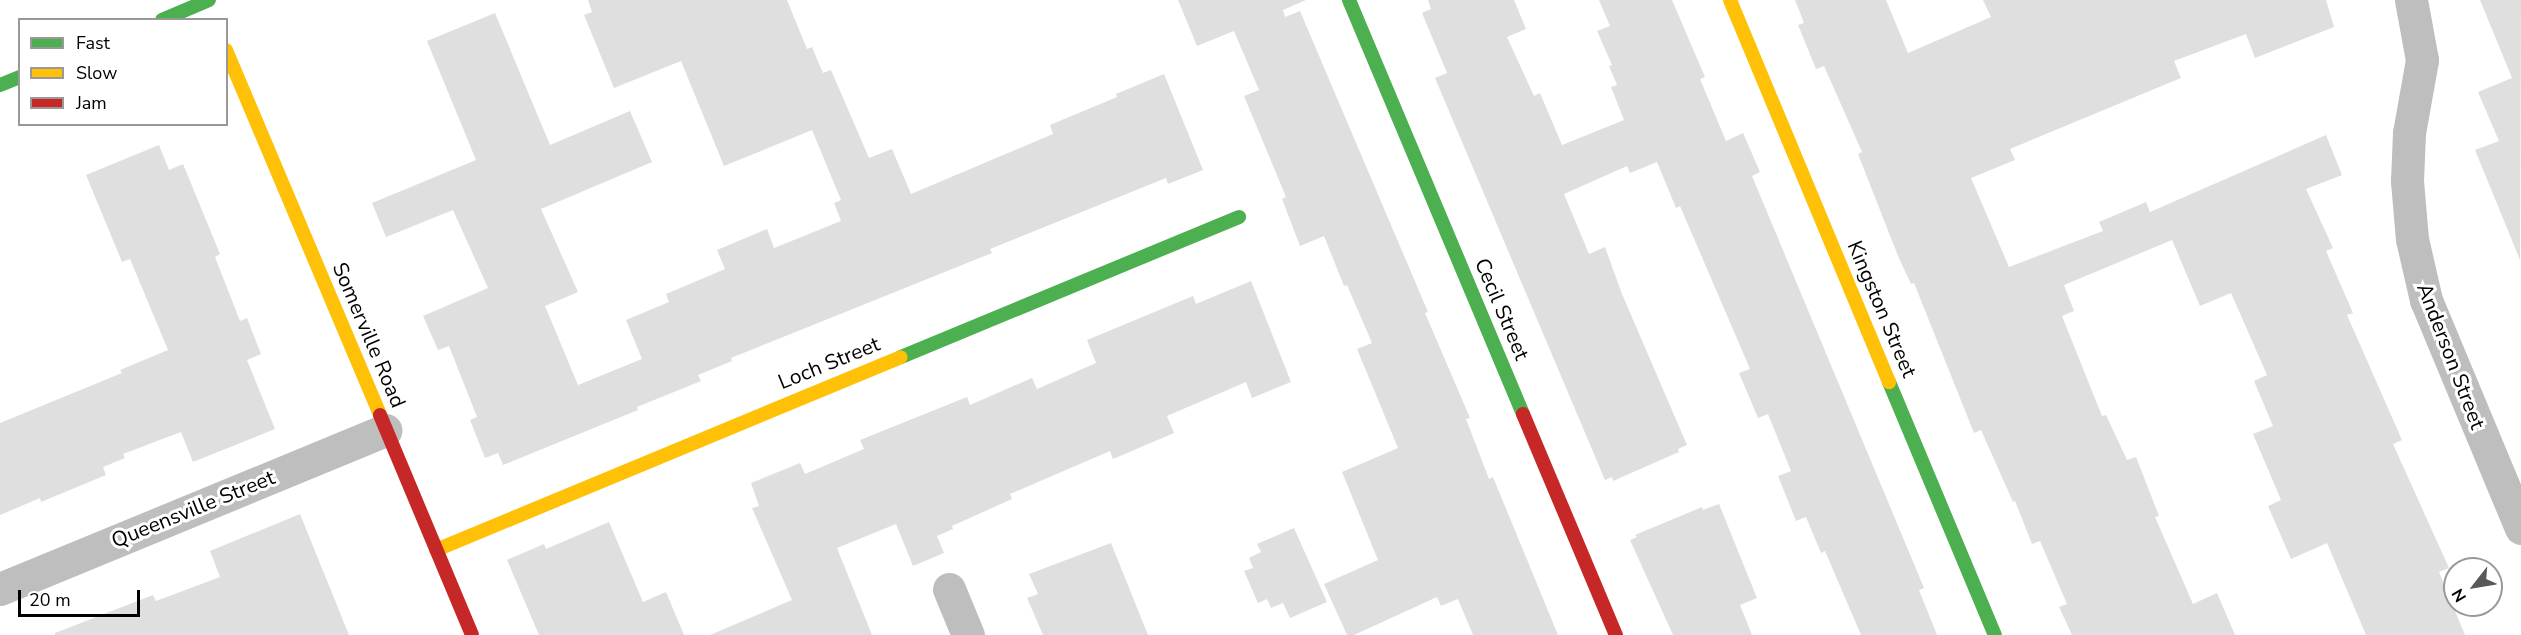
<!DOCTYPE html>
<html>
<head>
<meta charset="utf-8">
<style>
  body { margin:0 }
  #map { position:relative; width:2521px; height:635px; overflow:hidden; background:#fff; font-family:"Nunito Sans",sans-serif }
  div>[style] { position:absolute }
  .building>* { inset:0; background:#dfdfdf }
  .street>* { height:33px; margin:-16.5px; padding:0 16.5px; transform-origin:16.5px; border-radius:16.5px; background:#bebebe }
  .fast>* { height:14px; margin:-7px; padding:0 7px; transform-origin:7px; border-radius:7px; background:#4caf50 }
  .slow>* { height:14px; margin:-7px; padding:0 7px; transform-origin:7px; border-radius:7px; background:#ffc107 }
  .jam>* { height:14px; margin:-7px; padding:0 7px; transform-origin:7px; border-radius:7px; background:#c62828 }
  span { translate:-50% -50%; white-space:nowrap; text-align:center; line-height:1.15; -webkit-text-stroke:6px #fff; paint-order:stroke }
  .street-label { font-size:21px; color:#000 }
  .legend { position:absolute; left:18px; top:18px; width:210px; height:108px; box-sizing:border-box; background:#fff; border:2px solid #999; margin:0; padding:8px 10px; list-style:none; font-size:18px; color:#000 }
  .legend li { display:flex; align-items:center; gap:12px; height:30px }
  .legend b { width:30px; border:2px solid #999 }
  .north { position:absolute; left:2443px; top:557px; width:60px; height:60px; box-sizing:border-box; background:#fff; border:2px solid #999; border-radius:50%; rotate:239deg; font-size:16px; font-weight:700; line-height:24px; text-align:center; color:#000 }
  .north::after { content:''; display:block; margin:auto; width:21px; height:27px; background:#595959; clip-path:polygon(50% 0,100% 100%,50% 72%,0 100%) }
  .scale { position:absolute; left:18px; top:590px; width:122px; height:27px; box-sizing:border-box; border:3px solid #000; border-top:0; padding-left:8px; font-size:18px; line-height:21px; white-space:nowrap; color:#000; -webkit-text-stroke:4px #fff; paint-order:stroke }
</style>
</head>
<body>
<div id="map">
  <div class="building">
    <div style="clip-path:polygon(588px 0,787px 0,807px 49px,812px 47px,823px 73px,831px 70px,869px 158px,892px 149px,911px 194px,1053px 134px,1050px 125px,1117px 97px,1116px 94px,1164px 74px,1203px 170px,1168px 184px,1166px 178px,990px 249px,992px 253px,731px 358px,732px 361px,698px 375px,701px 381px,637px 407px,638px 410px,503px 465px,498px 453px,485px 458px,470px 420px,477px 417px,449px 346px,438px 350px,423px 316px,488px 288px,453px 210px,386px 237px,372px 203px,476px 160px,427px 41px,495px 13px,550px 145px,630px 111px,652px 162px,541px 209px,578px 292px,545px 306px,578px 385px,642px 359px,626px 320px,669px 302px,666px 294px,725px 269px,717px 250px,767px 229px,774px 248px,841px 221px,834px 203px,841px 200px,812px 130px,724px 166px,681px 61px,614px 88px,584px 15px,592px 12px)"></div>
    <div style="clip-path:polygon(1178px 0,1306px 0,1283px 10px,1285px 17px,1300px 11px,1428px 312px,1425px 313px,1470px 418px,1466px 419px,1489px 479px,1493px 477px,1558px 635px,1473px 635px,1458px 599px,1441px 606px,1437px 597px,1354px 635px,1347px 635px,1324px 584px,1378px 560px,1342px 472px,1398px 448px,1357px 349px,1372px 343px,1347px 285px,1344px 286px,1324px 236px,1300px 246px,1282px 199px,1286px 197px,1244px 96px,1259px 90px,1234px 31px,1197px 46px)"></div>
    <div style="clip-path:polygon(1428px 0,1514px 0,1526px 29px,1507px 37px,1534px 96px,1540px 93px,1562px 145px,1624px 120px,1611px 87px,1617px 85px,1609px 66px,1612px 65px,1597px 31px,1610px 26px,1599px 0,1672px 0,1705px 77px,1700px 79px,1726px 141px,1743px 133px,1760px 172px,1752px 176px,1924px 588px,1919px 590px,1937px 635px,1861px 635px,1825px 551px,1821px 553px,1806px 517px,1796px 521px,1778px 476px,1791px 471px,1768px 414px,1758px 418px,1739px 373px,1750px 369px,1680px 206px,1676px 208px,1657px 162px,1630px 173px,1627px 166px,1564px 194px,1589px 254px,1605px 247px,1622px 294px,1687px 445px,1678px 449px,1679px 452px,1613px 481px,1612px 477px,1605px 480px,1435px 78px,1447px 73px,1422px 13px,1431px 9px)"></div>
    <div style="clip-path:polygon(1795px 0,1886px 0,1908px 53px,1991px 17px,1983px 0,2326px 0,2334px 27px,2255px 58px,2246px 34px,2174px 61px,2181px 78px,2010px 149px,2015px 160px,1971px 178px,2009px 267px,2103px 231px,2099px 222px,2146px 202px,2150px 212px,2326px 135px,2342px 175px,2306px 189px,2333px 248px,2326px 251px,2353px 313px,2347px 315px,2402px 440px,2393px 444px,2449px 568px,2439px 572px,2465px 635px,2366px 635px,2327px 543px,2291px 559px,2268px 506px,2281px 500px,2253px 434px,2273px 426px,2254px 381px,2267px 375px,2231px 293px,2200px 306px,2172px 240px,2064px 285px,2074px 311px,2062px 316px,2102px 416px,2106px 415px,2127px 460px,2136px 457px,2159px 516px,2155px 517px,2193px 604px,2217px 593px,2235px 635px,2072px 635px,2059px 607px,2067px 604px,2040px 541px,2032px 544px,2015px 501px,2013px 502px,1981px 430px,1974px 433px,1914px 283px,1911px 284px,1898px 256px,1858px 154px,1862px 152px,1824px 66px,1816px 69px,1798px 25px,1804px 23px)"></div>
    <div style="clip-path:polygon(2480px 0,2521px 0,2520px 260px,2475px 150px,2499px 141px,2478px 92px,2512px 78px)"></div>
    <div style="clip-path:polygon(159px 145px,169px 170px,183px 164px,220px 254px,215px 257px,240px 321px,247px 318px,261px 354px,247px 360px,275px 429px,193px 462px,181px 432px,123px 454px,125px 458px,103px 467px,106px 475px,41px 502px,40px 498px,0 515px,0 423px,122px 373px,120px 370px,168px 350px,130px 259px,122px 262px,86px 175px)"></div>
    <div style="clip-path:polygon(1251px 281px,1291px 382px,1252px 398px,1246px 382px,1167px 416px,1174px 433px,1113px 459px,1110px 451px,1010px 494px,1012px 499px,952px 526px,953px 529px,937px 536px,944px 553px,913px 566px,896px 524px,837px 548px,872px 635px,710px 635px,792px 600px,752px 508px,759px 506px,751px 483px,800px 463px,805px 474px,864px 449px,860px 440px,967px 397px,970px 405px,1032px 378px,1037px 389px,1096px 363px,1087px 340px,1193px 296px,1196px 304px)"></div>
    <div style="clip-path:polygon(1719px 504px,1757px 598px,1740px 605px,1752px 635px,1673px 635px,1630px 540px,1637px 537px,1635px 535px,1702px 507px,1703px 510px)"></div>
    <div style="clip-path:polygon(300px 514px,349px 635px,55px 635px,55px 633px,153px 595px,156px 601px,220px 577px,210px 551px)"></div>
    <div style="clip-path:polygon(609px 522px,643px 602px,666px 592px,684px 635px,539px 635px,507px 560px,544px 544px,546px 549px)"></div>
    <div style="clip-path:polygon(1294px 528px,1327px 602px,1290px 618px,1283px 603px,1271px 608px,1267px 599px,1258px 603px,1244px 571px,1253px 568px,1249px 558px,1261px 552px,1257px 544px)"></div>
    <div style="clip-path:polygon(1111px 543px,1148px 635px,1043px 635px,1027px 598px,1038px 594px,1029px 574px)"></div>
  </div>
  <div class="street">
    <div style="left:2411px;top:0;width:61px;rotate:79.6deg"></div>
    <div style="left:2422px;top:60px;width:74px;rotate:100.1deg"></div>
    <div style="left:2409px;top:133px;width:48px;rotate:92.4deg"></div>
    <div style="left:2407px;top:181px;width:58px;rotate:85.1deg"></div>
    <div style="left:2412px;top:239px;width:63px;rotate:77.1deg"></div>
    <div style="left:2426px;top:300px;width:247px;rotate:67.4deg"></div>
    <div style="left:0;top:589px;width:417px;rotate:-22.4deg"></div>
    <div style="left:949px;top:589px;width:50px;rotate:67.6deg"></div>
  </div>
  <div class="fast">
    <div style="left:1349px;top:0;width:449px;rotate:67.2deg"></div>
    <div style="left:162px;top:20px;width:51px;rotate:-23.1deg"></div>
    <div style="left:0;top:85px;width:22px;rotate:-22deg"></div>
    <div style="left:901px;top:357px;width:366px;rotate:-22.5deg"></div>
    <div style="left:1889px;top:382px;width:274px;rotate:67.3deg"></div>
  </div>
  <div class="slow">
    <div style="left:1730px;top:0;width:414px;rotate:67.4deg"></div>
    <div style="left:226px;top:50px;width:396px;rotate:67.1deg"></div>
    <div style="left:436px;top:550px;width:503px;rotate:-22.54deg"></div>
  </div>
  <div class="jam">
    <div style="left:1523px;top:414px;width:240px;rotate:67.2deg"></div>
    <div style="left:380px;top:415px;width:238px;rotate:67.3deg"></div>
  </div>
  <div class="street-label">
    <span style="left:1502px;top:309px;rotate:67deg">Cecil Street</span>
    <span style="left:1882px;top:309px;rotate:67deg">Kingston Street</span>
    <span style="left:369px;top:335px;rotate:67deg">Somerville Road</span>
    <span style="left:2451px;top:356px;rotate:69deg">Anderson Street</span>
    <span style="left:829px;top:363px;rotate:-22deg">Loch Street</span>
    <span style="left:193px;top:509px;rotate:-22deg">Queensville Street</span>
  </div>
  <ul class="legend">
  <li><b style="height:8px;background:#4caf50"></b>Fast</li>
  <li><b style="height:8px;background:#ffc107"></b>Slow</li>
  <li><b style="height:8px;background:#c62828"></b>Jam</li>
  </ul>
  <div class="north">N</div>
  <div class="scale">20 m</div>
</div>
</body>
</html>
